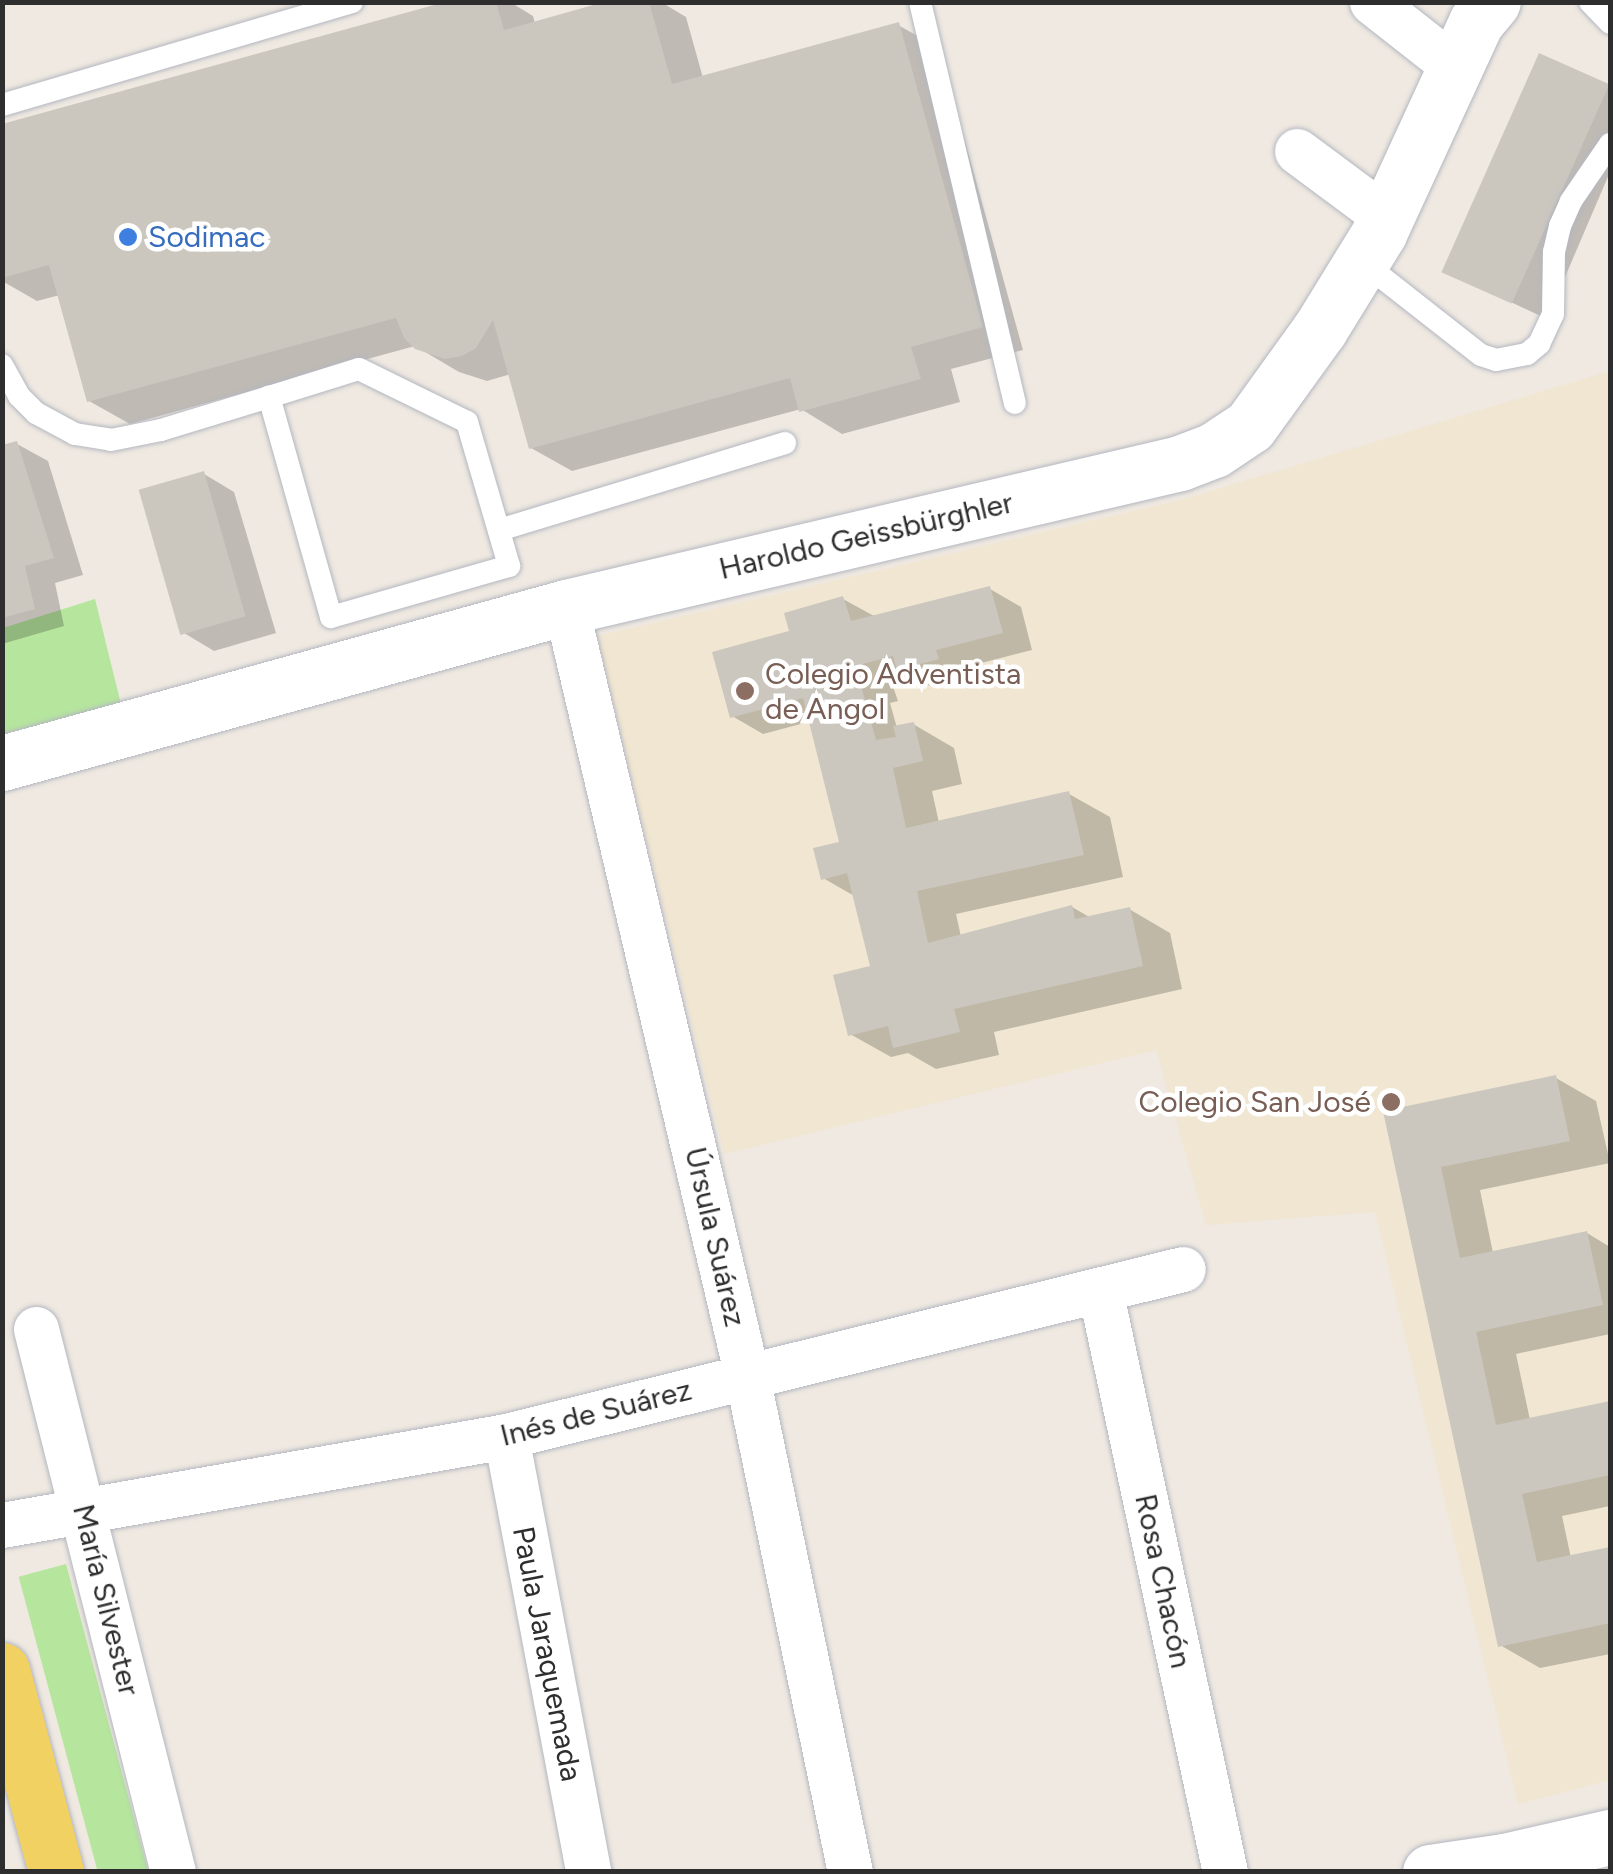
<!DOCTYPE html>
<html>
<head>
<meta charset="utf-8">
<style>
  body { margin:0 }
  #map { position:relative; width:1613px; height:1874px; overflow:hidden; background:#efe9e1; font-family:Figtree,sans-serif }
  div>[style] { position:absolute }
  .education>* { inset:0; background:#f0e6d1 }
  .green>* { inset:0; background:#b6e59e; transform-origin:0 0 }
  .shadow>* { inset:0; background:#0003 }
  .building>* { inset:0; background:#cbc7bf; transform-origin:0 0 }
  .roads { filter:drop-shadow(0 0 2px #b4b7c1) drop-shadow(0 0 2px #b4b7c1) }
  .service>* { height:22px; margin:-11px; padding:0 11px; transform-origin:11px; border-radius:11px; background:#fff }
  .minor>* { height:45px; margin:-22.5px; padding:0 22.5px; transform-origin:22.5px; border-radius:22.5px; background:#fff }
  .tertiary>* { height:55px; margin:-27.5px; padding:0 27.5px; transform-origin:27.5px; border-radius:27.5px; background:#fff }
  .primary>* { height:55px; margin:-27.5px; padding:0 27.5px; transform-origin:27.5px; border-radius:27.5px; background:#f2d163 }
  .dots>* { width:28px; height:28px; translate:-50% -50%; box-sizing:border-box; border:5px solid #fff; border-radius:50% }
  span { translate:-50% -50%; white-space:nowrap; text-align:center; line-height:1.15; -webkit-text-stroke:9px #fff; paint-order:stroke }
  .shop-label { font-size:30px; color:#366cbe }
  .left { translate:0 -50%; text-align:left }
  .street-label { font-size:30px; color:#2e2e2e }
  .education-label { font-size:30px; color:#785e54 }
  .right { translate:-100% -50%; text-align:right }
  .frame { position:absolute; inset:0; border:5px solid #2e2e2e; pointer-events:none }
</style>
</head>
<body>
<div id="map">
  <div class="education">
    <div style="clip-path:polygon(1610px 371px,1610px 1780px,1518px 1804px,1375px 1212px,1206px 1225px,1156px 1050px,724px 1154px,597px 636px,1184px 499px)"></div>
  </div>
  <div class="green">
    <div style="clip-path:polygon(95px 599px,121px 704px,3px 734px,3px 628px)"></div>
    <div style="left:66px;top:1564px;width:319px;height:49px;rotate:75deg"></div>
  </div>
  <div class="shadow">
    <div style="clip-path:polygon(454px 2px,510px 2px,533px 16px,535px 24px,613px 2px,661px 2px,686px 17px,703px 78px,898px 25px,939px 48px,1023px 350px,951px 369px,960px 402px,842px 434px,801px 409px,572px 471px,531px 448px,511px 374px,487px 381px,459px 372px,415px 346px,130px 424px,89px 401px,60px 295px,37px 301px,2px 281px,2px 126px)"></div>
    <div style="clip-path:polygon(1540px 56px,1610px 87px,1610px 172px,1547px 319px,1447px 272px)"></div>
    <div style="clip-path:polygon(17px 444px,48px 461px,83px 575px,55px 583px,64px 626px,2px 644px,2px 448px)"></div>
    <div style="clip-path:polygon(204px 474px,234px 492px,276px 633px,214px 651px,184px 633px)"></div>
    <div style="clip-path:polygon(990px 589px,1021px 607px,1032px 650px,966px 667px,968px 676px,930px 686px,912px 676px,891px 681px,898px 701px,890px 703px,897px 728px,913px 724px,954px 748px,962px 784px,932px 791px,939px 823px,1069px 794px,1110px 817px,1123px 877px,956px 914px,961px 937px,1072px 907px,1091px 918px,1129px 909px,1170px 933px,1182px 989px,994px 1032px,999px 1055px,936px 1069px,908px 1053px,891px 1057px,850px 1034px,873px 968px,856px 897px,823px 878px,842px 844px,812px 721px,763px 734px,732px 716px,792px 633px,843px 599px,874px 616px)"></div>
    <div style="clip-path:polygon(1556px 1078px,1596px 1101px,1610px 1163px,1480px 1190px,1493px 1253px,1587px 1233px,1610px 1247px,1610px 1334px,1516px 1354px,1530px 1420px,1610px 1403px,1610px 1506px,1562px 1516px,1571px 1558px,1610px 1550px,1610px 1654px,1540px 1668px,1500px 1645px,1386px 1113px)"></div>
  </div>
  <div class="building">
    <div style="clip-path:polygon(445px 2px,496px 2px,504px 30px,604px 2px,649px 2px,672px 84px,899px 22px,983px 327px,911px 347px,921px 379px,799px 412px,790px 378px,529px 449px,493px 320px,476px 348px,462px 356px,445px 359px,415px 349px,404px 338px,396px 318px,87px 402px,49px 265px,2px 278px,2px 124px)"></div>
    <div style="left:1539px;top:53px;width:77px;height:240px;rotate:24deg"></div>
    <div style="clip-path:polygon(17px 441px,54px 558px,25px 566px,35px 609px,2px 618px,2px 445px)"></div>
    <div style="left:204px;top:471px;width:151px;height:68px;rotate:74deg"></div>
    <div style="clip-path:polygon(990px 586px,1003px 633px,936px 650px,939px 659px,897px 670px,893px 656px,862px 664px,868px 684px,861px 686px,876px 740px,896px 737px,893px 726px,914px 722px,923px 761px,893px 768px,906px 828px,1069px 791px,1084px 855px,917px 891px,928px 943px,1072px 905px,1075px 919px,1130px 907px,1143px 966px,954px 1009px,960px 1032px,893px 1048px,888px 1026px,848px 1036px,833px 975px,870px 966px,847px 873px,821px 880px,813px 848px,839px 842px,803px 698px,730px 718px,712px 652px,789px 631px,784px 613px,843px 596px,851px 621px)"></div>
    <div style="clip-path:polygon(1556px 1075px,1570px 1141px,1441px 1167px,1460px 1258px,1587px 1231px,1603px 1305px,1476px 1332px,1496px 1425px,1610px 1401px,1610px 1475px,1522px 1494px,1537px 1562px,1610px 1547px,1610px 1623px,1498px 1647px,1383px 1111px)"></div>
  </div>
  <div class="roads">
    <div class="service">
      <div style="left:920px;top:2px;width:412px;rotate:76.7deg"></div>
      <div style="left:1590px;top:2px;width:29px;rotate:46deg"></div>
      <div style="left:2px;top:105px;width:365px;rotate:-16.4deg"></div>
      <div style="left:1361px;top:261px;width:152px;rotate:38.1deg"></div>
      <div style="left:1481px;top:355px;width:16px;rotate:18deg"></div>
      <div style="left:1496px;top:360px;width:32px;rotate:-11deg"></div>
      <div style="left:1527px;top:354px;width:16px;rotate:-40deg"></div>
      <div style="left:1539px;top:344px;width:33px;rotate:-65deg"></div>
      <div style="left:1553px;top:314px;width:62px;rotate:-89.1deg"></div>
      <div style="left:1554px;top:252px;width:27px;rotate:-77deg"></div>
      <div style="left:1560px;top:226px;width:27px;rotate:-66deg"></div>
      <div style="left:1571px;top:201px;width:69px;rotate:-55.6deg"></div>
      <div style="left:2px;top:365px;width:35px;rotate:61deg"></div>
      <div style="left:19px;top:396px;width:24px;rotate:45deg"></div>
      <div style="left:36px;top:413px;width:44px;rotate:28.3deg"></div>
      <div style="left:75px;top:434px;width:36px;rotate:9deg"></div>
      <div style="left:111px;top:440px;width:51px;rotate:-11.3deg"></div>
      <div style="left:161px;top:430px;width:113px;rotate:-17deg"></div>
      <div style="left:269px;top:397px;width:94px;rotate:-17.3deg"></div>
      <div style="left:359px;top:369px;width:120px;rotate:26.1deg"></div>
      <div style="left:467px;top:422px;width:150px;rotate:73.7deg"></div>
      <div style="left:509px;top:566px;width:185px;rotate:164deg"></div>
      <div style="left:331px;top:617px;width:229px;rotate:-105.7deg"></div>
      <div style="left:499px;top:530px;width:299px;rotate:-16.9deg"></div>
    </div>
    <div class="minor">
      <div style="left:1372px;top:2px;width:105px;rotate:38.1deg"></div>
      <div style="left:1297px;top:151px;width:111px;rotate:36.6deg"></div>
      <div style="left:566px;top:607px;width:790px;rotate:76.76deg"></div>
      <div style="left:747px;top:1376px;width:507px;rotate:78.27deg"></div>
      <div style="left:1100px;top:1290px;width:595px;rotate:77.88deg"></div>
      <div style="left:36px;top:1329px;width:560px;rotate:75.84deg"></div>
      <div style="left:506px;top:1436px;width:444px;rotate:79.3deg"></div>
      <div style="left:2px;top:1525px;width:512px;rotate:-10.01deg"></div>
      <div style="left:506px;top:1436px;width:697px;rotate:-13.86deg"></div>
    </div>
    <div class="tertiary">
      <div style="left:2px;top:763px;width:585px;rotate:-15.46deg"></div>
      <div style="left:566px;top:607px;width:631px;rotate:-13.2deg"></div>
      <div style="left:1180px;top:463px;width:36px;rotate:-21deg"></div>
      <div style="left:1214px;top:450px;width:43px;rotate:-33.7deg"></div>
      <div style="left:1250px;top:426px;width:120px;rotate:-54.2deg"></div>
      <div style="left:1320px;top:329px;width:113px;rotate:-58.4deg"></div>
      <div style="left:1379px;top:233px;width:232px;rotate:-65.3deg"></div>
      <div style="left:1476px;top:22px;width:26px;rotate:-50deg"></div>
      <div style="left:1430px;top:1872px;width:75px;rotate:-8.5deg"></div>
      <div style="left:1504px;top:1861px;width:109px;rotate:-12.8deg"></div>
    </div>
    <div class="primary">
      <div style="left:2px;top:1670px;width:209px;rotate:75deg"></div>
    </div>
  </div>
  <div class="dots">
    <div style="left:128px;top:237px;background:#3f7fe0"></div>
    <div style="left:745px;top:691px;background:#8d6e63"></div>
    <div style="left:1391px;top:1102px;background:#8d6e63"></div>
  </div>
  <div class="shop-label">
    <span class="left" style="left:148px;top:237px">Sodimac</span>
  </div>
  <div class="street-label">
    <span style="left:866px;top:536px;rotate:-13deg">Haroldo Geissbürghler</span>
    <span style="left:715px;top:1237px;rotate:77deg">Úrsula Suárez</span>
    <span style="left:596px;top:1413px;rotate:-14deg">Inés de Suárez</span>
    <span style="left:1163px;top:1581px;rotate:78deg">Rosa Chacón</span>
    <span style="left:106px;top:1600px;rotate:76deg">María Silvester</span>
    <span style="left:547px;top:1654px;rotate:79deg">Paula Jaraquemada</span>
  </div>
  <div class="education-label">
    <span class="left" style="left:765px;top:691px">Colegio Adventista<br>de Angol</span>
    <span class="right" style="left:1371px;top:1102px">Colegio San José</span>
  </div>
  <div class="frame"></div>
</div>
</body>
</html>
